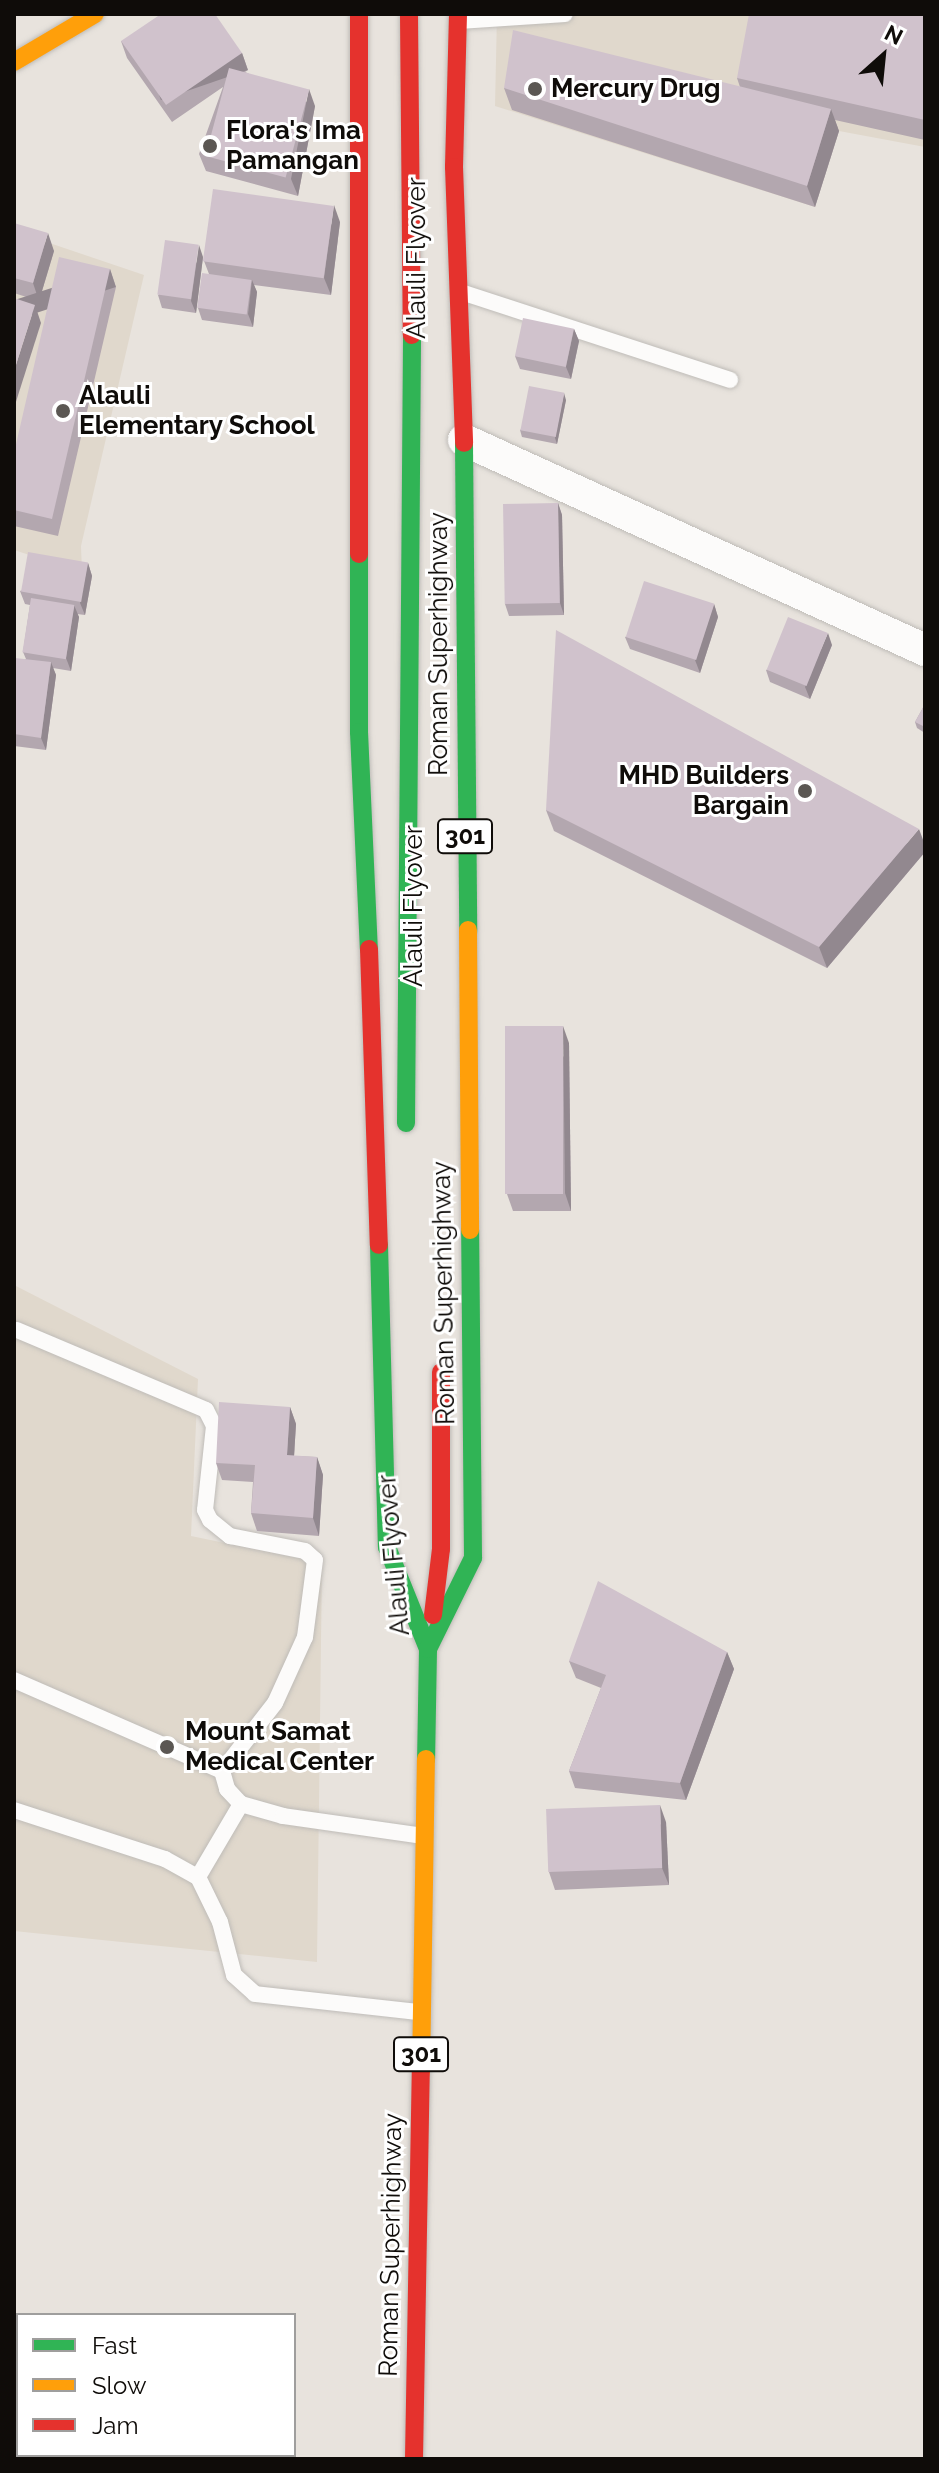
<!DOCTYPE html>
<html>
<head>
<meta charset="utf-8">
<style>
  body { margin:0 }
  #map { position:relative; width:939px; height:2473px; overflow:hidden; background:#e8e3dd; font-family:Raleway,sans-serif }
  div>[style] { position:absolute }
  .built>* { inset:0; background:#e0d8cc }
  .roads { filter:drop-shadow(0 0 2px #bfbcb8) drop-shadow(0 0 2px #bfbcb8) }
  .lane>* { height:16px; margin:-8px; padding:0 8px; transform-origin:8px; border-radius:8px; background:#fcfbfa }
  .street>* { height:32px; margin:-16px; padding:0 16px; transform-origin:16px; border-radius:16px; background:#fcfbfa }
  .fast>* { height:18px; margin:-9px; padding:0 9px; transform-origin:9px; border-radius:9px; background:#30b455 }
  .slow>* { height:18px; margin:-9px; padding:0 9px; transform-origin:9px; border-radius:9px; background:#ff9f0a }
  .jam>* { height:18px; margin:-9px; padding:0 9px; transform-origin:9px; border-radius:9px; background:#e5322d }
  .wall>* { inset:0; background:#b3a7af }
  .shaded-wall>* { inset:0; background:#92888f; transform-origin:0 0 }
  .building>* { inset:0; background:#d0c2cc; transform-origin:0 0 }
  .dots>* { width:22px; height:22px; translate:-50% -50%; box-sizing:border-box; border:4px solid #fff; border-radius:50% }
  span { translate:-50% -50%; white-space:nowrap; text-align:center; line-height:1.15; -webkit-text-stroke:6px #fff; paint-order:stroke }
  .shield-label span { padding:2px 6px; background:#fff; border:2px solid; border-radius:6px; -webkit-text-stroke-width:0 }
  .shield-label { font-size:24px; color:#0f0c09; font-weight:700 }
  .poi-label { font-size:26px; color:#0f0c09; font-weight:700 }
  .left { translate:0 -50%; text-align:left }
  .right { translate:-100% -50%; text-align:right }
  .street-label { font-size:26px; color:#0f0c09 }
  .frame { position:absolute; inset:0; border:16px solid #0f0c09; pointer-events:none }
  .legend { position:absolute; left:16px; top:2313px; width:280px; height:144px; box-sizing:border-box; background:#fff; border:2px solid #9f9e9d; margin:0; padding:10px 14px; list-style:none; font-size:24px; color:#0f0c09 }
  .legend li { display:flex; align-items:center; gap:16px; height:40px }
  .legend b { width:40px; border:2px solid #9f9e9d }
  .north { position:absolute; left:843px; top:16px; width:80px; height:80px; -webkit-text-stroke:6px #fff; paint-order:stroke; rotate:27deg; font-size:22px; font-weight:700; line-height:32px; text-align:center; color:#0f0c09 }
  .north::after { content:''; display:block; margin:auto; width:28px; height:36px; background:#0f0c09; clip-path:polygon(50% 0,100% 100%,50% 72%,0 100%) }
</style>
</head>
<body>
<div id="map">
  <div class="built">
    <div style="clip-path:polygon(497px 14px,925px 14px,925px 147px,839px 131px,815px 207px,495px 106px)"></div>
    <div style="clip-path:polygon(14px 231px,144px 275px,81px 546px,82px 572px,14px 550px)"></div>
    <div style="clip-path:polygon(14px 1285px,198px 1379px,191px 1536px,322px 1563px,317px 1962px,14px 1931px)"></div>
  </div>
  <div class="roads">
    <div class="lane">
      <div style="left:459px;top:21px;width:106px;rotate:-3.8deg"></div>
      <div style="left:461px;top:292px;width:283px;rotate:18.1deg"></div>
      <div style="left:17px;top:1330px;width:205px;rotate:22.9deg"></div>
      <div style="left:206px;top:1410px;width:18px;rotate:63deg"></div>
      <div style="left:214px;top:1426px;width:84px;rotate:96.1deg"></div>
      <div style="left:205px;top:1510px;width:11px;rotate:63deg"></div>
      <div style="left:210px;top:1520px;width:26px;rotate:39deg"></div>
      <div style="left:230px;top:1536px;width:76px;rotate:11.3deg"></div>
      <div style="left:305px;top:1551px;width:13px;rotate:42deg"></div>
      <div style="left:315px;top:1560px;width:78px;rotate:97.4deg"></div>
      <div style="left:305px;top:1637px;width:72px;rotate:114.4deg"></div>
      <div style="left:275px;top:1703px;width:86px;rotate:127.9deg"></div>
      <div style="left:222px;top:1771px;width:19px;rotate:74deg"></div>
      <div style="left:227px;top:1789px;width:21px;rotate:47deg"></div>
      <div style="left:241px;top:1804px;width:44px;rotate:15.9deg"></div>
      <div style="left:283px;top:1816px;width:141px;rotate:8.1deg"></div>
      <div style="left:14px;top:1680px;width:227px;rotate:23.6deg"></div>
      <div style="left:14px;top:1810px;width:159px;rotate:18deg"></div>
      <div style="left:165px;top:1859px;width:38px;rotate:29deg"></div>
      <div style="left:198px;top:1877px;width:50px;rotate:63.9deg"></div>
      <div style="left:220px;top:1922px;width:55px;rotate:75.2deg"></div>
      <div style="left:234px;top:1975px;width:28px;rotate:42deg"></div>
      <div style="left:255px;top:1994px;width:165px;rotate:6.3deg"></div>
      <div style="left:198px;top:1877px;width:85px;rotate:-59.5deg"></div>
    </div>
    <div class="street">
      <div style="left:464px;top:440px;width:507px;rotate:24.49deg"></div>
    </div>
    <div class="fast">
      <div style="left:464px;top:443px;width:487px;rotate:89.5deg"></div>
      <div style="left:359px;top:554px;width:178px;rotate:90deg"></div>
      <div style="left:359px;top:732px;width:217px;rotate:87.4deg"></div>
      <div style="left:406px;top:1123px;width:788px;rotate:-89.56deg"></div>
      <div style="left:379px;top:1245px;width:302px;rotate:88.5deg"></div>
      <div style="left:387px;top:1547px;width:110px;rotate:68.1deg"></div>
      <div style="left:428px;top:1649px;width:110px;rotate:91deg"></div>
      <div style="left:428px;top:1649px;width:102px;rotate:-63.7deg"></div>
      <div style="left:473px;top:1558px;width:328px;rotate:-90.5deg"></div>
    </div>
    <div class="slow">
      <div style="left:14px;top:62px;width:94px;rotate:-30.7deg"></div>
      <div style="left:468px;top:930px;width:300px;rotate:89.6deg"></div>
      <div style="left:421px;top:2072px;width:313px;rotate:-89.1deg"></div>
    </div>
    <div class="jam">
      <div style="left:359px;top:14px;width:540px;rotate:90deg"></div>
      <div style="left:409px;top:14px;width:321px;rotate:89.5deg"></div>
      <div style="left:458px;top:14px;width:153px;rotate:91.5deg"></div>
      <div style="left:454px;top:167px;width:276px;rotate:87.9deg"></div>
      <div style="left:369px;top:949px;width:296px;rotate:88.1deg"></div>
      <div style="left:433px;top:1615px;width:66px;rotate:-83.1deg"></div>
      <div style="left:441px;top:1549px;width:177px;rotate:-90deg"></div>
      <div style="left:414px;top:2459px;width:387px;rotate:-89deg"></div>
    </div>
  </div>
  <div class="wall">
    <div style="clip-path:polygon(925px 14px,925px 140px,835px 120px,839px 131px,815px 207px,512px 110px,504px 88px,740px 87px,737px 78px)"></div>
    <div style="clip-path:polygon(121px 41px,242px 53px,248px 70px,245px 72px,315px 106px,298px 196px,206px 171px,199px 154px,223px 87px,172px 122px,127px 58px)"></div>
    <div style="clip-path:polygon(340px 222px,331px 295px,254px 285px,257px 292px,253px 327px,202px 320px,198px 308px,209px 274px,204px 261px)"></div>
    <div style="clip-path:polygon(14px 223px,54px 251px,39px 301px,14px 293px)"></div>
    <div style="clip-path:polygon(203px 257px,196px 313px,162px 308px,158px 295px)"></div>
    <div style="clip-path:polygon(110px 269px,116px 287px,58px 536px,14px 526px,14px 453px)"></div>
    <div style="clip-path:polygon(574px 329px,579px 341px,571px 379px,520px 369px,515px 356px)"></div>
    <div style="clip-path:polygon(566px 400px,557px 444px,522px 437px,520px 430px)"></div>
    <div style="clip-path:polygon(558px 503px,562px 515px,564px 615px,509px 616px,505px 604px)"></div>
    <div style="clip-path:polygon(88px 563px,92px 576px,85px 615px,77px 614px,79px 617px,71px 671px,53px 668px,56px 675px,46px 750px,14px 746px,14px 666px,26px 659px,23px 652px,30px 605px,25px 604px,20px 591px)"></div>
    <div style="clip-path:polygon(714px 604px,718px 617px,700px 673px,630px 649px,625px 637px)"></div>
    <div style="clip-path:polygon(832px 645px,810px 699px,770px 682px,766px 670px)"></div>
    <div style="clip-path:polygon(925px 704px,925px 733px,917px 728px,915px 722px)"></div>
    <div style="clip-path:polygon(546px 810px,925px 845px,925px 852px,827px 968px,554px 831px)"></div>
    <div style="clip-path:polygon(569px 1043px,571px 1211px,513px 1211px,507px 1194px)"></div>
    <div style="clip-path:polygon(290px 1407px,296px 1424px,294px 1456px,317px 1457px,323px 1475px,319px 1536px,257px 1531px,251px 1513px,253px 1482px,222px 1480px,216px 1463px)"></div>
    <div style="clip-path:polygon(727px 1652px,734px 1669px,686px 1800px,575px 1788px,569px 1771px,601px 1688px,576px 1678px,569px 1661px)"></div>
    <div style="clip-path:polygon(666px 1822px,669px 1885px,555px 1890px,549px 1872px)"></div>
  </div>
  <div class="shaded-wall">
    <div style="left:242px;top:53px;width:18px;height:92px;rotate:71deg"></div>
    <div style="clip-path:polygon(309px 89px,315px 106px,298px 196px,291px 179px)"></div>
    <div style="clip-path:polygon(831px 109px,839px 131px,815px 207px,807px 186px)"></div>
    <div style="clip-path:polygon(334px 205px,340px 222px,331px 295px,324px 278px)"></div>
    <div style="clip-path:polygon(48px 233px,54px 251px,39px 301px,33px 283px)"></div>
    <div style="clip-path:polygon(199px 245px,203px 257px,196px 313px,191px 301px)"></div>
    <div style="left:110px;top:269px;width:19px;height:257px;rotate:72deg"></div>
    <div style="clip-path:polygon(252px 280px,257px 292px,253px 327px,248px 314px)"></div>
    <div style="clip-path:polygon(35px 305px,41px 323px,14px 408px,14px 371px)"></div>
    <div style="clip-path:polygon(574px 329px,579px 341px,571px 379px,566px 367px)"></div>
    <div style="clip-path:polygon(564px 393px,566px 400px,557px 444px,555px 438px)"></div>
    <div style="clip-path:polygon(558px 503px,562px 515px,564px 615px,560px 603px)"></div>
    <div style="clip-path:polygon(88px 563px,92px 576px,85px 615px,80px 603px)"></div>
    <div style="clip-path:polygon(714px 604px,718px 617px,700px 673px,695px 660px)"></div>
    <div style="clip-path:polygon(74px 605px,79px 617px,71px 671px,66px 658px)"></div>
    <div style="clip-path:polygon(828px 633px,832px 645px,810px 699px,805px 687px)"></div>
    <div style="clip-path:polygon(51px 662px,56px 675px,46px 750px,41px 738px)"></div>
    <div style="clip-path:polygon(919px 829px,925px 845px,925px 852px,827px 968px,819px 947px)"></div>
    <div style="clip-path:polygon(563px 1026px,569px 1043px,571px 1211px,565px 1193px)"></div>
    <div style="clip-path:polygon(290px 1407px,296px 1424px,293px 1473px,287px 1455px)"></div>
    <div style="clip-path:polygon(317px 1457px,323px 1475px,319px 1536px,313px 1518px)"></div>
    <div style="clip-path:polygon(727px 1652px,734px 1669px,686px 1800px,680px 1783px)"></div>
    <div style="clip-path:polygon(660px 1805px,666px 1822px,669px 1885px,662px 1868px)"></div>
  </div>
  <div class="building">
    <div style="clip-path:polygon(161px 14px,215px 14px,242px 53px,166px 105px,121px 41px)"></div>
    <div style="clip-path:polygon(749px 14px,925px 14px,925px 120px,737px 78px)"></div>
    <div style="clip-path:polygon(513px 30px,831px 109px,807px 186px,504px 88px)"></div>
    <div style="left:229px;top:68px;width:83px;height:91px;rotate:15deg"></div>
    <div style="left:213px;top:189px;width:122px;height:73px;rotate:8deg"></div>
    <div style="clip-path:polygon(14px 223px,48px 233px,33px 283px,14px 278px)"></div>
    <div style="left:165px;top:240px;width:34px;height:55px;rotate:8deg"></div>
    <div style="clip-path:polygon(59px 257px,110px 269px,52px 519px,14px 510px,14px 453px)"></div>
    <div style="left:202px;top:273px;width:50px;height:35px;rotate:8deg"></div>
    <div style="clip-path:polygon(14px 298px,35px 305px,14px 371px)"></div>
    <div style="left:523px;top:318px;width:52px;height:39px;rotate:12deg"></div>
    <div style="left:529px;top:386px;width:36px;height:45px;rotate:11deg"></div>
    <div style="left:558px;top:503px;width:100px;height:55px;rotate:89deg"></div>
    <div style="left:28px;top:552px;width:61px;height:40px;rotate:10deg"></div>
    <div style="left:644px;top:581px;width:74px;height:59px;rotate:18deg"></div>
    <div style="left:31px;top:598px;width:44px;height:55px;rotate:9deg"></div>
    <div style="left:788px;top:617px;width:43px;height:57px;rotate:22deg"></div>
    <div style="clip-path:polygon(556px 630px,919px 829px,819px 947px,546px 810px)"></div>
    <div style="clip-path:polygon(15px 658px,51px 662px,41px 738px,14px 734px)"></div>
    <div style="clip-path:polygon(925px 704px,925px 727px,915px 722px)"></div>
    <div style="left:505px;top:1026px;width:58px;height:168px"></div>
    <div style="clip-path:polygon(219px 1402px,290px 1407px,287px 1455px,317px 1457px,313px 1518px,251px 1513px,255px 1465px,216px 1463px)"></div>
    <div style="clip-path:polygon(598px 1581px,727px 1652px,680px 1783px,569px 1771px,606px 1675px,569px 1661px)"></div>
    <div style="left:660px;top:1805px;width:63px;height:114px;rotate:88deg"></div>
  </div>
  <div class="dots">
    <div style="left:535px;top:89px;background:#5b5753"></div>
    <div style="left:210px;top:146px;background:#5b5753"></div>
    <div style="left:63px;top:411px;background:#5b5753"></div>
    <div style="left:805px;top:791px;background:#5b5753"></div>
    <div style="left:167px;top:1747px;background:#5b5753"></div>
  </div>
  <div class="shield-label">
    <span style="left:465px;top:836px">301</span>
    <span style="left:421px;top:2054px">301</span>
  </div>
  <div class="poi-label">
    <span class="left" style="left:551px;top:89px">Mercury Drug</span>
    <span class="left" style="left:226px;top:146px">Flora's Ima<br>Pamangan</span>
    <span class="left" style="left:79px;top:411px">Alauli<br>Elementary School</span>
    <span class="right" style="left:789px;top:791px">MHD Builders<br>Bargain</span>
    <span class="left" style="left:185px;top:1747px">Mount Samat<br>Medical Center</span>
  </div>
  <div class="street-label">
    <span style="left:417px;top:258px;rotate:-90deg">Alauli Flyover</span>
    <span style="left:439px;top:644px;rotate:-90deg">Roman Superhighway</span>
    <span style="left:414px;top:906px;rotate:-90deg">Alauli Flyover</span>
    <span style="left:444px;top:1293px;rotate:-91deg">Roman Superhighway</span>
    <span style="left:394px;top:1555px;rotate:-95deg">Alauli Flyover</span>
    <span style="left:391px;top:2245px;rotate:-89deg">Roman Superhighway</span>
  </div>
  <div class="frame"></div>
  <ul class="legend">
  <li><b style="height:10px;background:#30b455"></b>Fast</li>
  <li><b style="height:10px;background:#ff9f0a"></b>Slow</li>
  <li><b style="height:10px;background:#e5322d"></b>Jam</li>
  </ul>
  <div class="north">N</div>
</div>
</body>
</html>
